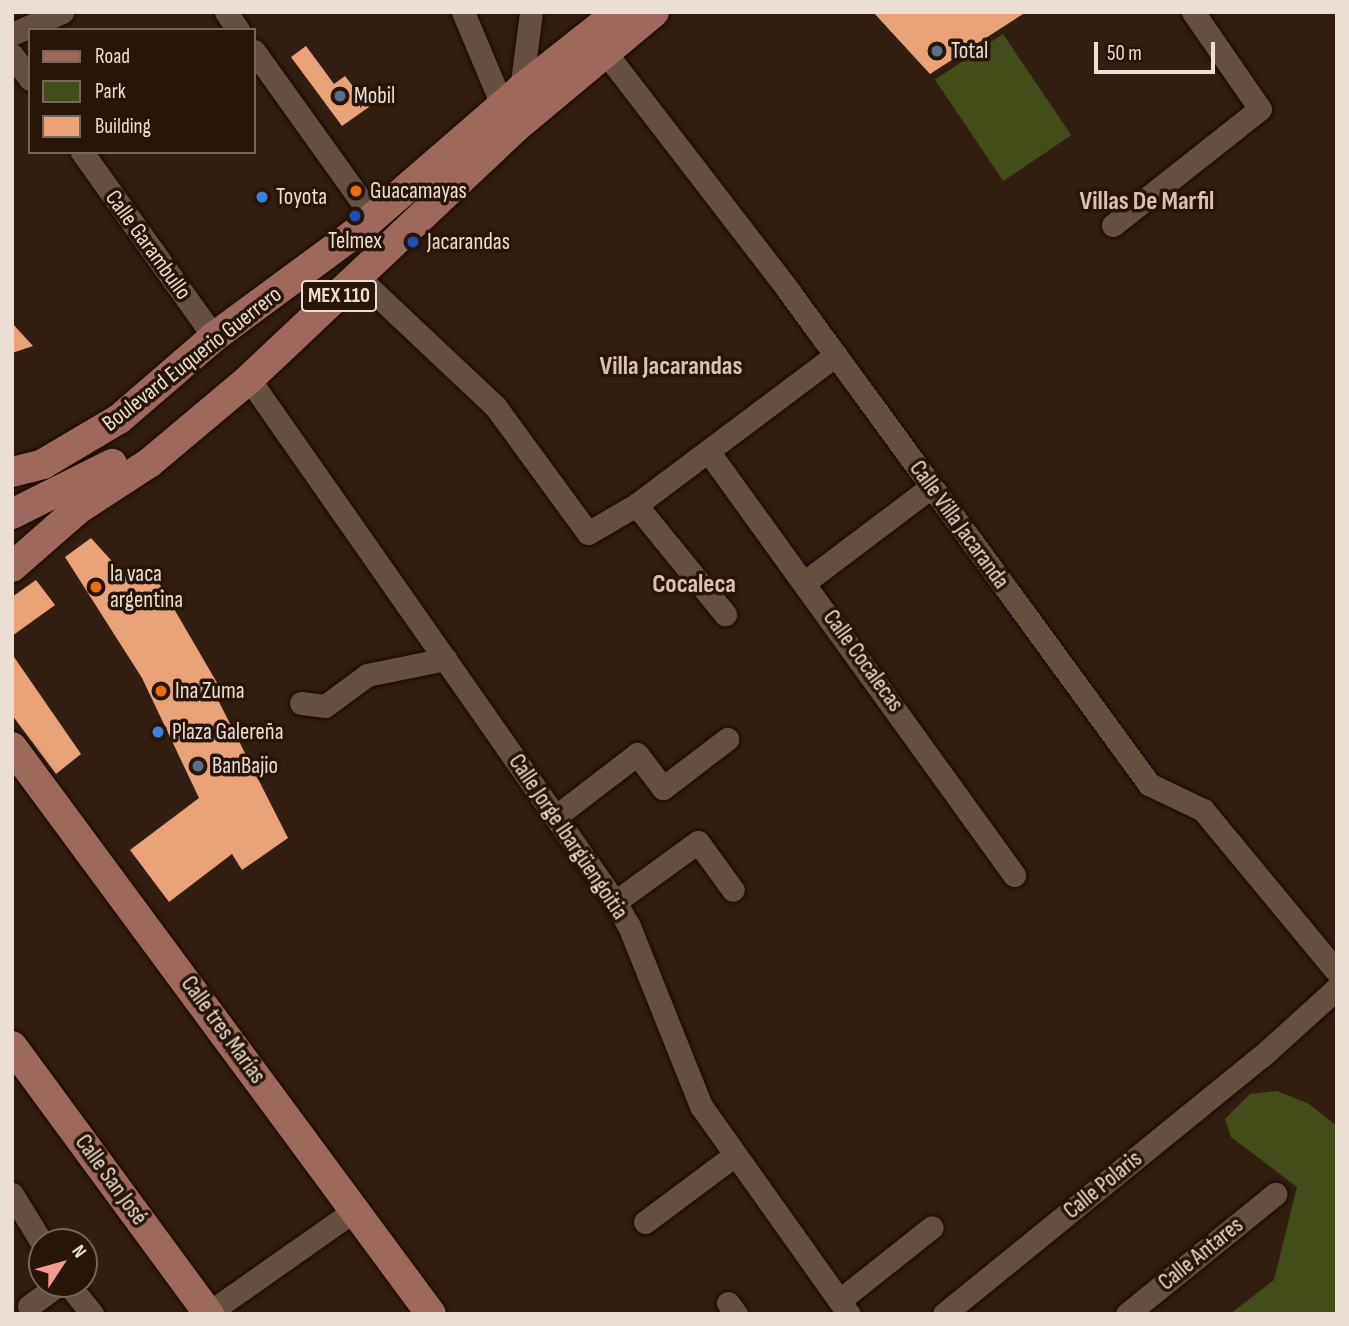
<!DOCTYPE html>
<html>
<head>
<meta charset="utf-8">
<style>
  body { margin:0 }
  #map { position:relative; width:1349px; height:1326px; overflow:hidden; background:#321e11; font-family:"Sofia Sans Condensed",sans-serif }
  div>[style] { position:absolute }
  .green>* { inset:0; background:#424d1a; transform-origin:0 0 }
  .building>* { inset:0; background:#eaa377 }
  .roads { filter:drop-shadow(0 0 2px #190800) drop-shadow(0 0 2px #190800) }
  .minor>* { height:23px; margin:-11.5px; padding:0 11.5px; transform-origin:11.5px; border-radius:11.5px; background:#654f40 }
  .major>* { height:30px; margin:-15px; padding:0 15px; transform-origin:15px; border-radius:15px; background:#9d695d }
  .dots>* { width:19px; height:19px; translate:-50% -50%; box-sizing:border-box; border:4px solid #271508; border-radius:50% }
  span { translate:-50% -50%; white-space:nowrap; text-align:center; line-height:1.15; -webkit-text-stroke:7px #271508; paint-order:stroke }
  .shield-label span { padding:2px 5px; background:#271508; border:2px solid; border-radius:5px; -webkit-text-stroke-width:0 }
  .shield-label { font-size:21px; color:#ebded5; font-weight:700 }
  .poi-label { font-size:23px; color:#ebded5 }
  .left { translate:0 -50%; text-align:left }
  .street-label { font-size:23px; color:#ebded5 }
  .quarter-label { font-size:26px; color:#dbc1b0; font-weight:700 }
  .frame { position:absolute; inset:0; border:14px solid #ebded5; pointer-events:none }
  .legend { position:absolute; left:28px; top:28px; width:228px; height:126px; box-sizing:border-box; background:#271508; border:2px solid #75655a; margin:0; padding:9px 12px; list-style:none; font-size:21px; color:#ebded5 }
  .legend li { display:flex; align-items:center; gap:14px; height:35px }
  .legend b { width:35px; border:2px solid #75655a }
  .north { position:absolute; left:28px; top:1228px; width:70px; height:70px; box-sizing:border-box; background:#271508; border:2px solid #75655a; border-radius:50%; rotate:54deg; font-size:19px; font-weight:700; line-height:28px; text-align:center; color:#ebded5 }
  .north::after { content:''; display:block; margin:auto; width:24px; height:32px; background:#f49d8c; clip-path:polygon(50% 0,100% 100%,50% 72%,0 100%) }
  .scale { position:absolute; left:1094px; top:42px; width:121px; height:32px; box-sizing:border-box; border:4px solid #ebded5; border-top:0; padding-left:9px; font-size:21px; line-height:24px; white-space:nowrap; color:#ebded5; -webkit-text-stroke:5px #271508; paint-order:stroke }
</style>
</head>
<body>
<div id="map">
  <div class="green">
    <div style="left:1003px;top:34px;width:122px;height:82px;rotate:56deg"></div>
    <div style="clip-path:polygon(1277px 1091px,1309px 1104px,1337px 1126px,1337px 1314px,1230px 1314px,1274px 1280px,1297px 1187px,1231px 1137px,1225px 1119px,1250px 1094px)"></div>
  </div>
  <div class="building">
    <div style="clip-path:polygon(873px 12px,1026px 12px,930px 74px)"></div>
    <div style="clip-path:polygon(306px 46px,334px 84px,345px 76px,369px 107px,342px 126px,291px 57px)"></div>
    <div style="clip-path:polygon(12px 323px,33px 346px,12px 353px)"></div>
    <div style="clip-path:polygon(91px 538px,129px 580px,149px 566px,223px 693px,217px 698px,288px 838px,242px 870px,232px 854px,169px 902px,130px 850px,199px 798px,142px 678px,65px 557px)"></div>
    <div style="clip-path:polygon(36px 580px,55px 605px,12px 636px,12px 597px)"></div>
    <div style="clip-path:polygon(12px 654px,81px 754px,56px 774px,12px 715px)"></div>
  </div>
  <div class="roads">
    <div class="minor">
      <div style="left:226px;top:12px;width:22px;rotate:56deg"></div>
      <div style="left:463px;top:12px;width:101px;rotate:67.2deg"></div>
      <div style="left:12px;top:34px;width:55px;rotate:-23.7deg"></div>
      <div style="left:254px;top:51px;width:204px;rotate:54.4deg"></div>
      <div style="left:605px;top:52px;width:300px;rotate:52.4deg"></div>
      <div style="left:788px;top:290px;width:612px;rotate:53.84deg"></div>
      <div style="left:1149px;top:784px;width:60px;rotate:25.7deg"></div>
      <div style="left:1203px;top:810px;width:210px;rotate:50.4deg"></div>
      <div style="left:12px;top:55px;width:30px;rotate:53deg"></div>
      <div style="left:521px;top:89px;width:78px;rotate:-82.6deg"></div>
      <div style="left:82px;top:152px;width:227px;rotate:54.5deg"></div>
      <div style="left:1113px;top:225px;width:187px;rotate:-38.3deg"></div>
      <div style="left:1260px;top:109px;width:118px;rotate:-124.6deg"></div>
      <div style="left:359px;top:278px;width:187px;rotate:43.3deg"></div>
      <div style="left:495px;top:406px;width:157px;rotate:53.8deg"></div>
      <div style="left:588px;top:533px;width:56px;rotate:-30.3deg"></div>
      <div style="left:636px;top:505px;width:250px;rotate:-36.9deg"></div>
      <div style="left:249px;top:379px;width:638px;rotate:55.02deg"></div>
      <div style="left:615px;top:902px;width:28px;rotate:60deg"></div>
      <div style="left:629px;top:926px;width:194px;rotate:68.2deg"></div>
      <div style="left:701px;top:1106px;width:255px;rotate:54.6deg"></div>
      <div style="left:708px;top:451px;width:523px;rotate:54.18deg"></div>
      <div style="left:636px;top:505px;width:141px;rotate:50.8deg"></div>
      <div style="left:805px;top:582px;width:158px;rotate:-37deg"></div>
      <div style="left:301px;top:703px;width:24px;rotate:7deg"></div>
      <div style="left:325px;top:706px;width:52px;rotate:-36.4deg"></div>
      <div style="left:367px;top:675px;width:80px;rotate:-11.6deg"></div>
      <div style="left:555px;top:817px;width:103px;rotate:-37.5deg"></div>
      <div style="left:637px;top:754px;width:43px;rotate:52.6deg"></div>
      <div style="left:663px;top:788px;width:81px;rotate:-37.4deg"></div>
      <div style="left:615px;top:902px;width:102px;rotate:-35.9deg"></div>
      <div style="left:698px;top:842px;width:59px;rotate:53.9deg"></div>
      <div style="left:12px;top:1194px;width:57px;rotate:58.5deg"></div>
      <div style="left:645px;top:1222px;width:112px;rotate:-36.7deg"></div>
      <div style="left:68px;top:1284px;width:38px;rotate:51deg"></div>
      <div style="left:840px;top:1300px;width:117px;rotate:-38.4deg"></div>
      <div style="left:728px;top:1303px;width:14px;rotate:54deg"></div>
      <div style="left:29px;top:1306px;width:37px;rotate:-36deg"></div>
      <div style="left:207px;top:1314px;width:181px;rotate:-35.1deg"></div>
      <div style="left:944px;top:1314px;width:409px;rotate:-39.1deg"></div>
      <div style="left:1262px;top:1056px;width:101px;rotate:-42.2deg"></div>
      <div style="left:1127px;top:1314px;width:191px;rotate:-39deg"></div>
    </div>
    <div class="major">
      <div style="left:12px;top:472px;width:32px;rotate:-14deg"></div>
      <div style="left:43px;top:464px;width:88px;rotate:-30.6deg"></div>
      <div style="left:119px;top:419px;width:125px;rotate:-40.8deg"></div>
      <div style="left:214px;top:337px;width:175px;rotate:-36.4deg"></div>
      <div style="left:355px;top:233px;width:220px;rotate:-40.9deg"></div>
      <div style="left:521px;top:89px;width:124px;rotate:-38.4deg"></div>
      <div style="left:12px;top:514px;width:112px;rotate:-26.6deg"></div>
      <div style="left:12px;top:567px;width:86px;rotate:-41.2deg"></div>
      <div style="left:77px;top:510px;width:86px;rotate:-33.1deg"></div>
      <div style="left:149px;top:463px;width:131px;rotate:-40deg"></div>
      <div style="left:249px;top:379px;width:366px;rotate:-43.3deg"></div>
      <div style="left:515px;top:128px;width:181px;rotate:-39.8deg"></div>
      <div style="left:12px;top:747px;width:705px;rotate:53.54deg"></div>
      <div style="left:12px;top:1046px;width:333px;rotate:53.7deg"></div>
    </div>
  </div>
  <div class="dots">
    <div style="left:937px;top:51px;background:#5c6f8a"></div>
    <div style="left:340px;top:96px;background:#5c6f8a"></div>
    <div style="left:356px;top:191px;background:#e8710a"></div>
    <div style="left:262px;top:197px;background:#3f7fe0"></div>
    <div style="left:355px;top:216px;background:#1a4fb4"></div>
    <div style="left:413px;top:242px;background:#1a4fb4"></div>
    <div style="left:96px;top:587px;background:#e8710a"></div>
    <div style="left:161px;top:691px;background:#e8710a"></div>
    <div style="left:158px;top:732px;background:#3f7fe0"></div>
    <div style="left:198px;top:766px;background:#5c6f8a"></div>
  </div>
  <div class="shield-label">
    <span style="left:339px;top:296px">MEX 110</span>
  </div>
  <div class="poi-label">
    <span class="left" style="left:951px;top:51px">Total</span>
    <span class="left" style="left:354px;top:96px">Mobil</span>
    <span class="left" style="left:370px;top:191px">Guacamayas</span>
    <span class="left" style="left:276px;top:197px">Toyota</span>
    <span style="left:355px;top:241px">Telmex</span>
    <span class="left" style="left:427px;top:242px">Jacarandas</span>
    <span class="left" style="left:110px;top:587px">la vaca<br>argentina</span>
    <span class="left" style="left:175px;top:691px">Ina Zuma</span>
    <span class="left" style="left:172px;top:732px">Plaza Galereña</span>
    <span class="left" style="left:212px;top:766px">BanBajio</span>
  </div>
  <div class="street-label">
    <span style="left:148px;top:245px;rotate:54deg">Calle Garambullo</span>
    <span style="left:192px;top:359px;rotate:-38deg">Boulevard Euquerio Guerrero</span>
    <span style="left:959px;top:525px;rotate:54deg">Calle Villa Jacaranda</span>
    <span style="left:863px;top:661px;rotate:54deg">Calle Cocalecas</span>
    <span style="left:568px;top:837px;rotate:56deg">Calle Jorge Ibargüengoitia</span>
    <span style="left:223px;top:1030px;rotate:54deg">Calle tres Marías</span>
    <span style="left:111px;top:1180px;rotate:54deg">Calle San José</span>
    <span style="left:1103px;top:1185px;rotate:-39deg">Calle Polaris</span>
    <span style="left:1201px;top:1254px;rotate:-39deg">Calle Antares</span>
  </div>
  <div class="quarter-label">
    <span style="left:1147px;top:202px">Villas De Marfil</span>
    <span style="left:671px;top:367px">Villa Jacarandas</span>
    <span style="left:694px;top:585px">Cocaleca</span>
  </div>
  <div class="frame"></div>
  <ul class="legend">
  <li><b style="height:9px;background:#9d695d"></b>Road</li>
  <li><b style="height:19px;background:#424d1a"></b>Park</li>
  <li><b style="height:19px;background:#eaa377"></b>Building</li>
  </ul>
  <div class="north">N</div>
  <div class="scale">50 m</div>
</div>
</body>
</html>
